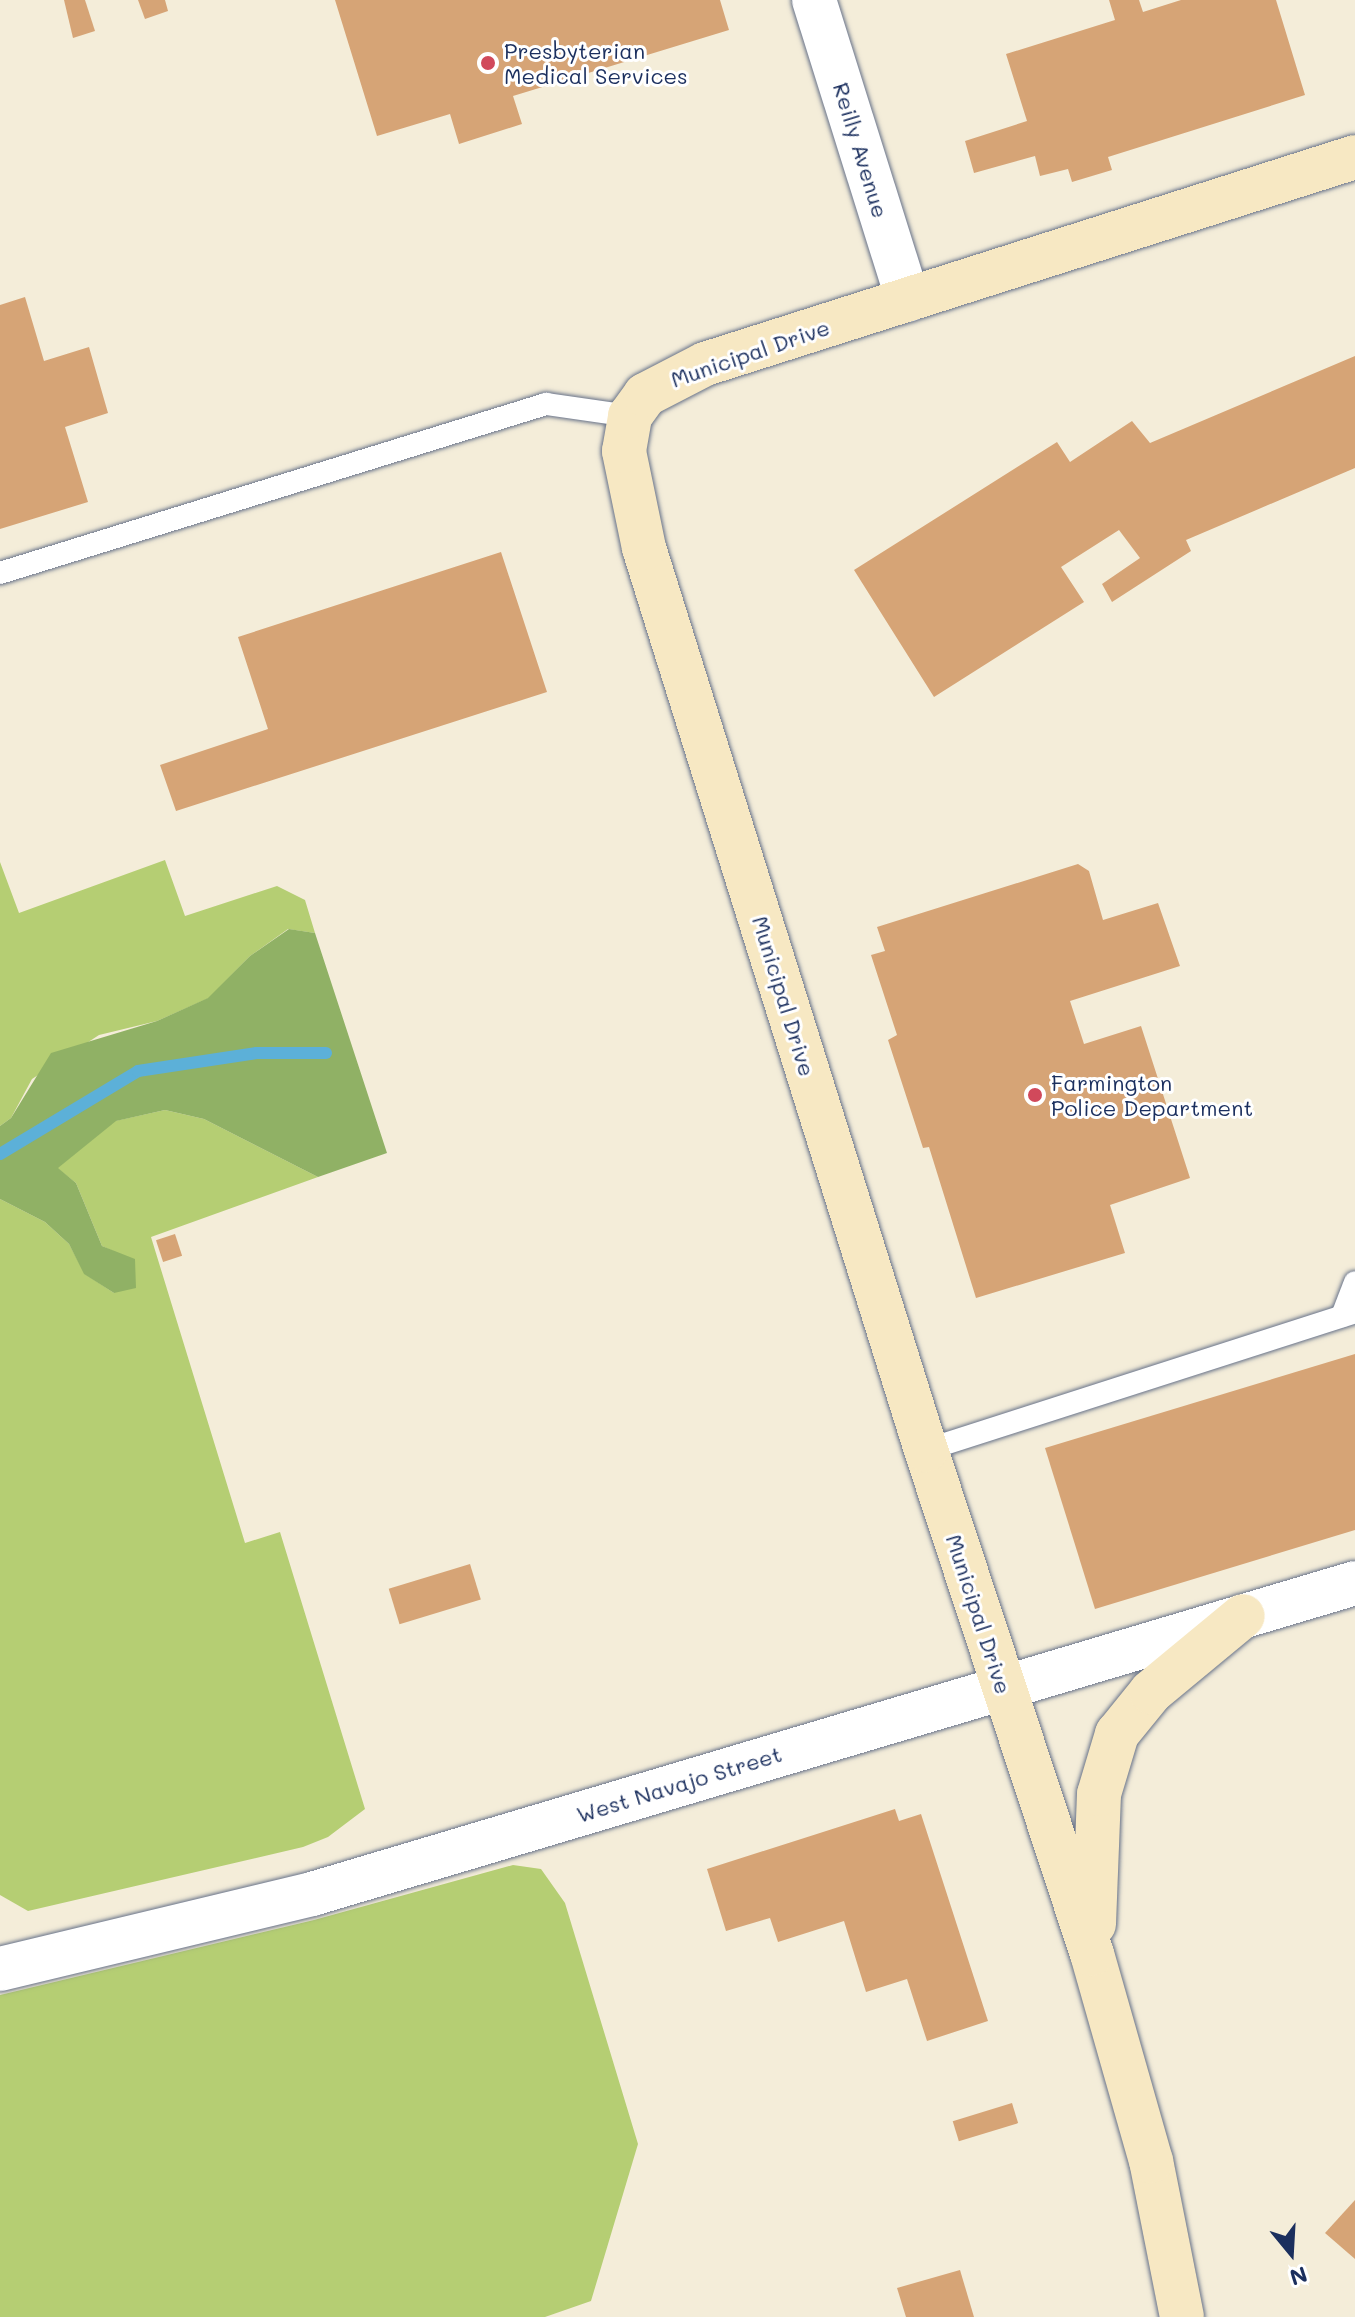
<!DOCTYPE html>
<html>
<head>
<meta charset="utf-8">
<style>
  body { margin:0 }
  #map { position:relative; width:1355px; height:2317px; overflow:hidden; background:#f4edd9; font-family:Mali,sans-serif }
  div>[style] { position:absolute }
  .green>* { inset:0; background:#b5ce73 }
  .forest>* { inset:0; background:#90b165 }
  .stream>* { height:12px; margin:-6px; padding:0 6px; transform-origin:6px; border-radius:6px; background:#5cb0d8 }
  .building>* { inset:0; background:#d6a476; transform-origin:0 0 }
  .roads { filter:drop-shadow(0 0 2px #677289) drop-shadow(0 0 2px #677289) }
  .service>* { height:22px; margin:-11px; padding:0 11px; transform-origin:11px; border-radius:11px; background:#fff }
  .minor>* { height:44px; margin:-22px; padding:0 22px; transform-origin:22px; border-radius:22px; background:#fff }
  .tertiary>* { height:44px; margin:-22px; padding:0 22px; transform-origin:22px; border-radius:22px; background:#fff }
  .secondary>* { height:44px; margin:-22px; padding:0 22px; transform-origin:22px; border-radius:22px; background:#f7e8c3 }
  .dots>* { width:22px; height:22px; translate:-50% -50%; box-sizing:border-box; border:4px solid #fff; border-radius:50% }
  span { translate:-50% -50%; white-space:nowrap; text-align:center; line-height:1.15; -webkit-text-stroke:6px #fff; paint-order:stroke }
  .poi-label { font-size:22px; color:#1b2f5e }
  .left { translate:0 -50%; text-align:left }
  .street-label { font-size:22px; color:#1b2f5e }
  .north { position:absolute; left:1251px; top:2213px; width:80px; height:80px; -webkit-text-stroke:6px #fff; paint-order:stroke; rotate:162deg; font-size:22px; font-weight:700; line-height:32px; text-align:center; color:#1b2f5e }
  .north::after { content:''; display:block; margin:auto; width:28px; height:36px; background:#1b2f5e; clip-path:polygon(50% 0,100% 100%,50% 72%,0 100%) }
</style>
</head>
<body>
<div id="map">
  <div class="green">
    <div style="clip-path:polygon(165px 860px,185px 916px,277px 886px,305px 900px,315px 933px,288px 929px,250px 956px,209px 998px,157px 1021px,99px 1035px,32px 1079px,11px 1118px,0 1126px,0 862px,19px 913px)"></div>
    <div style="clip-path:polygon(165px 1110px,204px 1119px,318px 1177px,151px 1237px,245px 1543px,280px 1532px,365px 1809px,328px 1837px,303px 1847px,28px 1911px,0 1895px,0 1199px,45px 1222px,69px 1244px,85px 1274px,114px 1293px,113px 1251px,102px 1246px,76px 1183px,57px 1168px,115px 1121px)"></div>
    <div style="clip-path:polygon(513px 1865px,541px 1869px,565px 1903px,638px 2144px,591px 2301px,545px 2317px,0 2317px,0 1995px,314px 1920px)"></div>
  </div>
  <div class="forest">
    <div style="clip-path:polygon(289px 929px,315px 933px,387px 1153px,318px 1177px,204px 1119px,165px 1110px,116px 1121px,58px 1168px,76px 1183px,102px 1246px,135px 1259px,136px 1288px,114px 1293px,84px 1274px,69px 1244px,45px 1222px,0 1199px,0 1126px,11px 1118px,51px 1053px,157px 1021px,208px 998px,250px 956px)"></div>
  </div>
  <div class="stream">
    <div style="left:0;top:1154px;width:161px;rotate:-31deg"></div>
    <div style="left:138px;top:1071px;width:120px;rotate:-8.6deg"></div>
    <div style="left:257px;top:1053px;width:69px"></div>
  </div>
  <div class="building">
    <div style="clip-path:polygon(64px 0,85px 0,95px 31px,73px 38px)"></div>
    <div style="clip-path:polygon(138px 0,165px 0,168px 11px,145px 19px)"></div>
    <div style="clip-path:polygon(335px 0,720px 0,729px 30px,513px 96px,522px 124px,459px 144px,450px 114px,377px 136px)"></div>
    <div style="clip-path:polygon(1109px 0,1139px 0,1143px 12px,1181px 0,1276px 0,1305px 95px,1108px 157px,1112px 170px,1072px 182px,1068px 169px,1040px 176px,1035px 156px,974px 173px,965px 141px,1027px 121px,1006px 54px,1115px 20px)"></div>
    <div style="clip-path:polygon(25px 297px,44px 361px,89px 347px,108px 413px,65px 427px,88px 502px,0 529px,0 305px)"></div>
    <div style="clip-path:polygon(1355px 356px,1355px 468px,1186px 540px,1191px 551px,1112px 602px,1102px 584px,1140px 558px,1119px 530px,1061px 567px,1084px 602px,934px 697px,854px 570px,1057px 442px,1070px 462px,1132px 421px,1150px 443px)"></div>
    <div style="clip-path:polygon(501px 552px,547px 692px,176px 811px,160px 765px,268px 729px,238px 637px)"></div>
    <div style="clip-path:polygon(1078px 864px,1089px 871px,1103px 920px,1158px 903px,1180px 966px,1070px 1001px,1084px 1044px,1141px 1026px,1190px 1178px,1110px 1205px,1125px 1253px,976px 1298px,929px 1147px,923px 1148px,888px 1040px,897px 1035px,871px 955px,885px 951px,877px 927px)"></div>
    <div style="left:175px;top:1234px;width:23px;height:20px;rotate:72deg"></div>
    <div style="clip-path:polygon(1355px 1354px,1355px 1530px,1095px 1609px,1045px 1448px)"></div>
    <div style="left:470px;top:1564px;width:37px;height:85px;rotate:73deg"></div>
    <div style="clip-path:polygon(895px 1809px,899px 1821px,921px 1814px,988px 2021px,927px 2041px,907px 1979px,866px 1992px,844px 1921px,778px 1942px,770px 1918px,726px 1931px,707px 1869px)"></div>
    <div style="left:1012px;top:2103px;width:21px;height:62px;rotate:73deg"></div>
    <div style="clip-path:polygon(1355px 2200px,1355px 2259px,1325px 2233px)"></div>
    <div style="clip-path:polygon(960px 2270px,974px 2317px,906px 2317px,897px 2288px)"></div>
  </div>
  <div class="roads">
    <div class="service">
      <div style="left:0;top:573px;width:572px;rotate:-17.2deg"></div>
      <div style="left:546px;top:404px;width:85px;rotate:8.1deg"></div>
      <div style="left:1342px;top:1316px;width:36px;rotate:-69deg"></div>
      <div style="left:926px;top:1450px;width:451px;rotate:-17.8deg"></div>
    </div>
    <div class="minor">
      <div style="left:814px;top:0;width:314px;rotate:72.6deg"></div>
    </div>
    <div class="tertiary">
      <div style="left:0;top:1969px;width:321px;rotate:-13.5deg"></div>
      <div style="left:312px;top:1894px;width:1088px;rotate:-16.6deg"></div>
    </div>
    <div class="secondary">
      <div style="left:1094px;top:1924px;width:130px;rotate:-87.8deg"></div>
      <div style="left:1099px;top:1794px;width:63px;rotate:-73.3deg"></div>
      <div style="left:1117px;top:1734px;width:54px;rotate:-51deg"></div>
      <div style="left:1151px;top:1692px;width:119px;rotate:-39.6deg"></div>
      <div style="left:1182px;top:2317px;width:159px;rotate:-101.2deg"></div>
      <div style="left:1151px;top:2161px;width:215px;rotate:-105.9deg"></div>
      <div style="left:1092px;top:1954px;width:531px;rotate:-108.23deg"></div>
      <div style="left:926px;top:1450px;width:945px;rotate:-107.36deg"></div>
      <div style="left:644px;top:548px;width:99px;rotate:-101.7deg"></div>
      <div style="left:624px;top:451px;width:36px;rotate:-80deg"></div>
      <div style="left:630px;top:416px;width:26px;rotate:-54deg"></div>
      <div style="left:645px;top:395px;width:68px;rotate:-27.3deg"></div>
      <div style="left:705px;top:364px;width:682px;rotate:-17.66deg"></div>
    </div>
  </div>
  <div class="dots">
    <div style="left:488px;top:63px;background:#d1495b"></div>
    <div style="left:1035px;top:1095px;background:#d1495b"></div>
  </div>
  <div class="poi-label">
    <span class="left" style="left:504px;top:63px">Presbyterian<br>Medical Services</span>
    <span class="left" style="left:1051px;top:1095px">Farmington<br>Police Department</span>
  </div>
  <div class="street-label">
    <span style="left:861px;top:150px;rotate:73deg">Reilly Avenue</span>
    <span style="left:750px;top:353px;rotate:-19deg">Municipal Drive</span>
    <span style="left:784px;top:996px;rotate:73deg">Municipal Drive</span>
    <span style="left:979px;top:1614px;rotate:72deg">Municipal Drive</span>
    <span style="left:679px;top:1784px;rotate:-17deg">West Navajo Street</span>
  </div>
  <div class="north">N</div>
</div>
</body>
</html>
